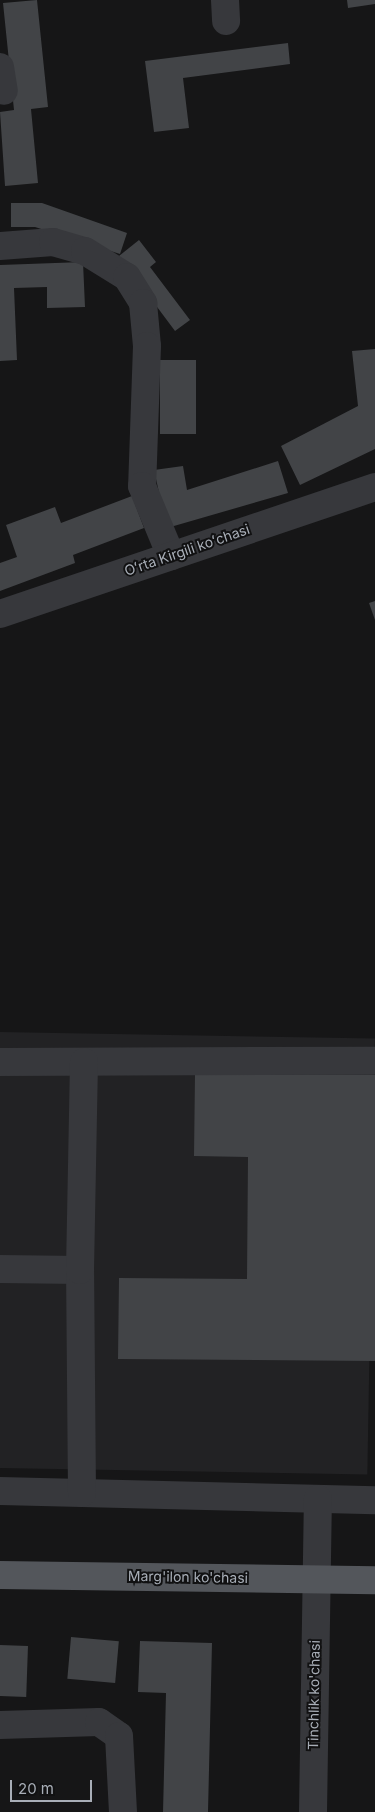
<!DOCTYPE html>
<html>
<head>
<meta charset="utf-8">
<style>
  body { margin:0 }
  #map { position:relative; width:375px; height:1812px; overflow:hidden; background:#161617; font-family:Inter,sans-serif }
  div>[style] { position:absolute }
  .built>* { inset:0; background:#222224; transform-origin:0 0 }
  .building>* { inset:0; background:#424447; transform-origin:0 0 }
  .minor>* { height:28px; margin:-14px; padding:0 14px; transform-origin:14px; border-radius:14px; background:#37383c }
  .major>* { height:28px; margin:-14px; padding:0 14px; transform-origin:14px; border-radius:14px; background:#53565b }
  span { translate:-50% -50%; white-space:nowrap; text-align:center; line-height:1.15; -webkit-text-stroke:4px #111112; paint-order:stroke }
  .street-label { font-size:14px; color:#a8aeb7 }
  .scale { position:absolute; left:10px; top:1780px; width:82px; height:22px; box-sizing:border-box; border:2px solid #a8aeb7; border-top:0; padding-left:6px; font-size:15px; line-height:18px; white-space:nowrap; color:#a8aeb7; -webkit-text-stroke:4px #111112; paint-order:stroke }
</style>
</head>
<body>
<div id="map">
  <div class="built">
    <div style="left:0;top:1032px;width:375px;height:436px;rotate:1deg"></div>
  </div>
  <div class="building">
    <div style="clip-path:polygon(37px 0,48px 107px,31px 109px,38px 183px,5px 186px,0 112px,14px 110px,3px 3px)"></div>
    <div style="clip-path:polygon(347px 0,375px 0,375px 4px,348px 8px)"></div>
    <div style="clip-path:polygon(288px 43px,290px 64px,183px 78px,189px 128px,154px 132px,145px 61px)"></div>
    <div style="clip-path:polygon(11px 203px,42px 203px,127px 233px,120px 254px,35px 227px,11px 227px)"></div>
    <div style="clip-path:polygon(139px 240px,156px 262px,150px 267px,190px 320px,175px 331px,119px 256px)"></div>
    <div style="clip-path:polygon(83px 262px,85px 307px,47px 308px,47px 287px,14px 288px,17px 360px,0 361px,0 265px)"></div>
    <div style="clip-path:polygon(375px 349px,375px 449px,300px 485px,281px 446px,358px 406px,352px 351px)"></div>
    <div style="left:160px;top:360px;width:36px;height:74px"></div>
    <div style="clip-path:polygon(278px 461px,288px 493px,167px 528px,154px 470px,183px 466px,187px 490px)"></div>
    <div style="clip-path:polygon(132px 496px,144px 528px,73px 555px,75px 563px,0 591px,0 563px,17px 557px,6px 525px,55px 507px,61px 523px)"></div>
    <div style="clip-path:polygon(375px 601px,375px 620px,369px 603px)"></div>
    <div style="clip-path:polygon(195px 1074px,375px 1075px,375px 1361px,118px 1359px,119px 1278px,247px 1279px,248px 1157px,194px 1156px)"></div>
    <div style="left:71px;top:1637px;width:48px;height:42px;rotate:5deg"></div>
    <div style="clip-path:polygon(140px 1641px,212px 1643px,208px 1812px,163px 1812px,166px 1693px,138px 1692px)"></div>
    <div style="left:0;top:1645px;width:28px;height:51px;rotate:2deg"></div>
  </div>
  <div class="minor">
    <div style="left:225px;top:0;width:21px;rotate:87deg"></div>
    <div style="left:0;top:67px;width:24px;rotate:81deg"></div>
    <div style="left:0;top:246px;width:53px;rotate:-4.3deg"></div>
    <div style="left:53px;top:242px;width:33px;rotate:16deg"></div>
    <div style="left:85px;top:251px;width:49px;rotate:31.8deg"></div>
    <div style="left:127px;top:277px;width:31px;rotate:58deg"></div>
    <div style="left:143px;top:303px;width:43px;rotate:84.7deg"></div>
    <div style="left:147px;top:346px;width:140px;rotate:92deg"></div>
    <div style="left:142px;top:486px;width:76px;rotate:67.5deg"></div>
    <div style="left:0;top:614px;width:396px;rotate:-18.7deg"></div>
    <div style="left:0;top:1062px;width:375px;rotate:-0.2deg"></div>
    <div style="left:0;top:1269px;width:80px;rotate:0.7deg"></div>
    <div style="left:0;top:1491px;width:375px;rotate:1.4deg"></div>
    <div style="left:82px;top:1493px;width:223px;rotate:-90.5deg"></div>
    <div style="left:80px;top:1270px;width:208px;rotate:-88.9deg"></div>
    <div style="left:0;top:1725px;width:99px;rotate:-1.7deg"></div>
    <div style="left:99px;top:1722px;width:24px;rotate:35deg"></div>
    <div style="left:119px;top:1736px;width:76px;rotate:87deg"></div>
    <div style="left:313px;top:1812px;width:313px;rotate:-89.1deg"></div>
  </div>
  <div class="major">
    <div style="left:0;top:1575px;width:375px;rotate:0.8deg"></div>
  </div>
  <div class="street-label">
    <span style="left:187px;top:550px;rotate:-19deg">Oʻrta Kirgili koʻchasi</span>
    <span style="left:188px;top:1577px;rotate:1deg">Marg'ilon ko'chasi</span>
    <span style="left:314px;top:1695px;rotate:-89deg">Tinchlik ko'chasi</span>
  </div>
  <div class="scale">20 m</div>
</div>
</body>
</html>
